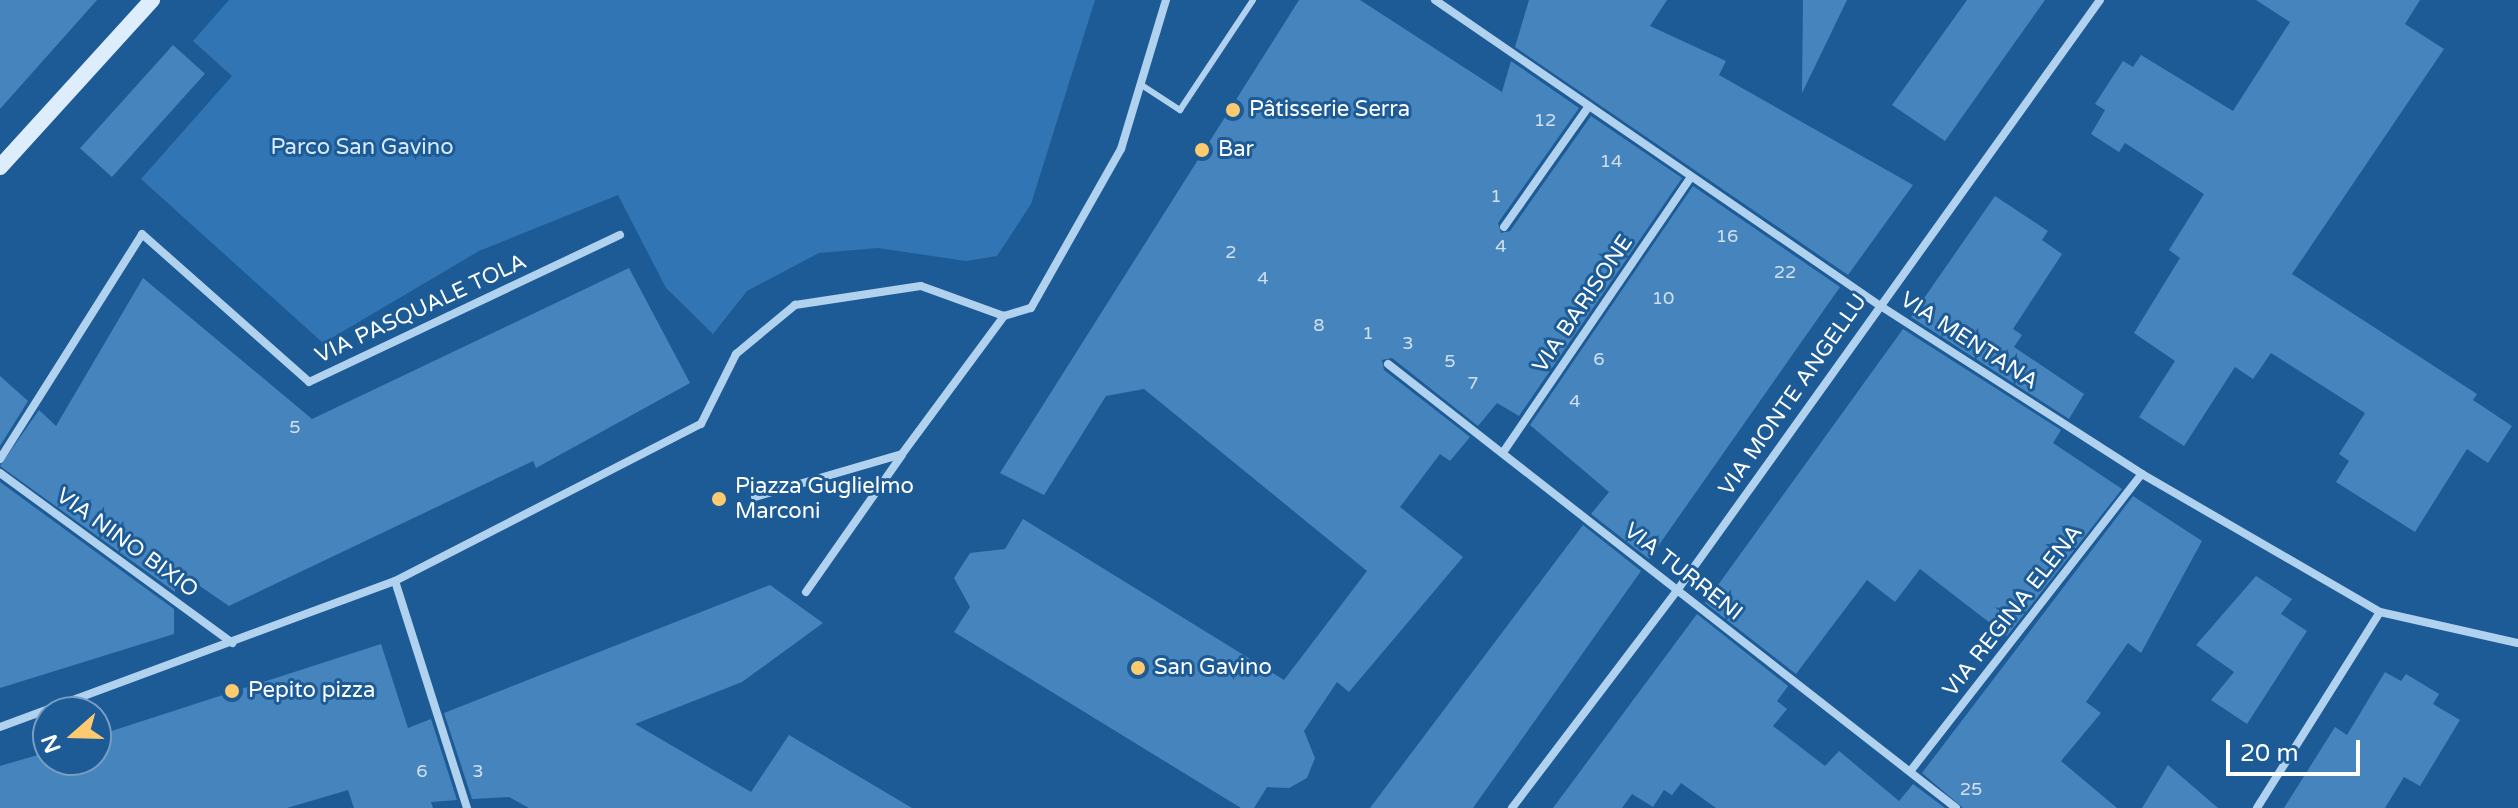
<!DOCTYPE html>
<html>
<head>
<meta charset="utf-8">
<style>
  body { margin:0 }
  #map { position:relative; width:2518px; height:808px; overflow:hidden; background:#1d5b96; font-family:"Varela Round",sans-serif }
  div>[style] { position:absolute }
  .green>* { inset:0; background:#3175b4 }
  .building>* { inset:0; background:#4684bd; transform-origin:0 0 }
  .lane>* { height:6px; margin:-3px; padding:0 3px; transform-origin:3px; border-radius:3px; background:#b1d2ef }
  .street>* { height:8px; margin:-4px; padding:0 4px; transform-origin:4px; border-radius:4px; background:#b1d2ef }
  .secondary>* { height:16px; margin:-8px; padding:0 8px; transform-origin:8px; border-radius:8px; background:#deedfb }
  .dots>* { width:22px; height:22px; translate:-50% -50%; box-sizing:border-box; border:4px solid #1d5b96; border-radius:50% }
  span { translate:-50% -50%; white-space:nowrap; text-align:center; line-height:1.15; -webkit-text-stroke:6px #1d5b96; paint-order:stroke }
  .number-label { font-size:18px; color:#d1e0ee }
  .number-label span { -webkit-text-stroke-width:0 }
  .poi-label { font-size:22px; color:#fff }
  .left { translate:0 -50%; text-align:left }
  .park-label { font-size:22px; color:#d8eafb }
  .street-label { font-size:22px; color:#fff }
  .north { position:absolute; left:32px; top:696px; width:80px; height:80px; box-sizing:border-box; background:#1d5b96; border:2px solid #779dc0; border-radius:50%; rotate:250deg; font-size:22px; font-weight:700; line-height:32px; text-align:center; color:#fff }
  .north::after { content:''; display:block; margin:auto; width:28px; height:36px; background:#feca70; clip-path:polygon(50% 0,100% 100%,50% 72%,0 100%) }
  .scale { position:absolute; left:2226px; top:740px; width:134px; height:36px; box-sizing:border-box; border:4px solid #fff; border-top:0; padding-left:10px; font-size:24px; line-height:28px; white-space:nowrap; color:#fff; -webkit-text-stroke:6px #1d5b96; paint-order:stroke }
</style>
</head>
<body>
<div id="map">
  <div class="green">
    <div style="clip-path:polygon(229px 0,1095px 0,1031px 204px,997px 256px,966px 261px,878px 248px,819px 253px,747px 291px,713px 334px,666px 288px,618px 195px,479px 251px,323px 343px,141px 179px,232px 76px,193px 41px)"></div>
  </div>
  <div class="building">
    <div style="clip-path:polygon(0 0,97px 0,0 109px)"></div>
    <div style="clip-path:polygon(1299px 0,1360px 0,1502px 92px,1511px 61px,1579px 108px,1498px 223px,1501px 233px,1510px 231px,1591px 116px,1682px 178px,1519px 416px,1497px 403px,1478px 426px,1392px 358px,1382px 360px,1384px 370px,1470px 437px,1450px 461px,1440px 454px,1400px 507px,1463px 557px,1349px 692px,1337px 682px,1304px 731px,1315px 758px,1307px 778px,1289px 788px,1267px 787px,1254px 808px,1241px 808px,954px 632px,970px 607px,954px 578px,970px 553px,1005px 549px,1023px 519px,1284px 680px,1367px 571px,1144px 389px,1106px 396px,1044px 495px,1000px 473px)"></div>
    <div style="clip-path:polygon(1529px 0,1667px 0,1650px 26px,1726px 61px,1719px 75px,1913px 185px,1848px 275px,1515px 47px)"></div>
    <div style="clip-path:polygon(1803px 0,1847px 0,1802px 93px)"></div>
    <div style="clip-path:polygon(1967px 0,2045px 0,1945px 141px,1892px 105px)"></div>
    <div style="clip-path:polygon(2256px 0,2420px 0,2405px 24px,2444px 49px,2292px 274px,2477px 394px,2473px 400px,2512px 426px,2488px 463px,2467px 449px,2415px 532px,2336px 482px,2349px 461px,2339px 454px,2365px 413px,2271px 353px,2253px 379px,2235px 367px,2184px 446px,2139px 417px,2175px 361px,2134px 333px,2180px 258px,2169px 250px,2204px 194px,2125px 143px,2119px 152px,2091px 134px,2105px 110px,2095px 104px,2123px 61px,2133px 67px,2141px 55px,2233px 111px,2290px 22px)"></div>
    <div style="left:173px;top:45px;width:43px;height:139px;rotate:42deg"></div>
    <div style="clip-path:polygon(1693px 186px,1840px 287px,1649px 559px,1591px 514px,1609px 492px,1530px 425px)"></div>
    <div style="clip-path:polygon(1995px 196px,2048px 231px,2042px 240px,2062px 254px,2013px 329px,2022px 335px,2014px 347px,2084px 394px,2069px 419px,1911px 317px)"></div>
    <div style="clip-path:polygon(629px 268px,690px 383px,536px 468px,533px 461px,229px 606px,175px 569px,175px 592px,0 466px,39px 410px,56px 426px,143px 278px,312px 419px)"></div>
    <div style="clip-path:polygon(1903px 329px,2061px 430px,2053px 443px,2122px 489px,2007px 636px,1920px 569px,1895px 602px,1867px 580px,1796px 674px,1705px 603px)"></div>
    <div style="clip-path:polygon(0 376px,28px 401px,0 446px)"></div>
    <div style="clip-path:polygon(0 482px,174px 609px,174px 634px,0 688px)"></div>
    <div style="clip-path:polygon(2133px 496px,2202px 541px,2141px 653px,2128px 643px,2086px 702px,2101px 713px,2061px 761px,2117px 808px,1963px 808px,1922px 773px)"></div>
    <div style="clip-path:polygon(1583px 525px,1641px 571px,1473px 808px,1370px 808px)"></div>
    <div style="clip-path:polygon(2256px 576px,2292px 599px,2281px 614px,2307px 631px,2247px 724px,2211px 700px,2234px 672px,2196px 645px)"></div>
    <div style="clip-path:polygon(770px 585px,823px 623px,742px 682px,635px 724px,751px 792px,789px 735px,912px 808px,529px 808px,509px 797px,472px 799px,444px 713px)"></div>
    <div style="clip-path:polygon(1697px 614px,1788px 686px,1777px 701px,1787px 709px,1773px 726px,1825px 766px,1839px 751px,1899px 801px,1913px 784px,1945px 808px,1716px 808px,1681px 783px,1672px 795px,1664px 790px,1653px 807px,1632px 794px,1622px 808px,1553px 808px)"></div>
    <div style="clip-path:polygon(381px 644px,408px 728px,431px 719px,457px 800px,431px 802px,433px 808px,354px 808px,348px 790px,287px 808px,0 808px,0 766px,48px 752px,48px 760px,96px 760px,96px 736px)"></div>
    <div style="clip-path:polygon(2385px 672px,2401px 681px,2406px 674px,2439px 694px,2433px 704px,2460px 720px,2420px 786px,2404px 777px,2385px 808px,2284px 808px,2335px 727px,2347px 735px)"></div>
    <div style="clip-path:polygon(2168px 765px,2218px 808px,2142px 808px)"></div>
  </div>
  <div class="lane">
    <div style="left:1140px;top:84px;width:48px;rotate:33deg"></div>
    <div style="left:1180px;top:110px;width:132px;rotate:-56.4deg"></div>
  </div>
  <div class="street">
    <div style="left:1435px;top:0;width:539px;rotate:34.49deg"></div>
    <div style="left:1879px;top:305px;width:313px;rotate:32.7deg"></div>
    <div style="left:2142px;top:474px;width:275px;rotate:30.1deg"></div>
    <div style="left:2380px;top:612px;width:141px;rotate:12.7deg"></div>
    <div style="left:1504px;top:227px;width:148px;rotate:-54.9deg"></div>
    <div style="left:1004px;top:316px;width:28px;rotate:-17deg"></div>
    <div style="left:1031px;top:308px;width:183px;rotate:-60.5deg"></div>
    <div style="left:1121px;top:149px;width:156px;rotate:-73.2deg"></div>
    <div style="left:1388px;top:364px;width:721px;rotate:38.01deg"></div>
    <div style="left:1504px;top:451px;width:332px;rotate:-55.7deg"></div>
    <div style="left:0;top:459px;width:266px;rotate:-57.7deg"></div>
    <div style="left:142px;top:234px;width:223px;rotate:41.5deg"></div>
    <div style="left:309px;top:382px;width:344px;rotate:-25.3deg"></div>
    <div style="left:0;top:473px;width:288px;rotate:36.2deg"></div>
    <div style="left:755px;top:497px;width:153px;rotate:-16.3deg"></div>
    <div style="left:902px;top:454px;width:172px;rotate:-53.5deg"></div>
    <div style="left:395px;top:581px;width:238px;rotate:72.4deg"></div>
    <div style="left:806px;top:592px;width:167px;rotate:-55deg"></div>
    <div style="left:0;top:727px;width:421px;rotate:-20.3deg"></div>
    <div style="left:395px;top:581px;width:344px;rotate:-27.2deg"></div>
    <div style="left:701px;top:424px;width:78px;rotate:-63.4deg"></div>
    <div style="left:736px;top:354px;width:77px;rotate:-39.7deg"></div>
    <div style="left:795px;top:305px;width:127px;rotate:-8.6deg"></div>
    <div style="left:921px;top:286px;width:88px;rotate:19.9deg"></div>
    <div style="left:1912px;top:769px;width:374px;rotate:-52.1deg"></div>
    <div style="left:1512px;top:808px;width:271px;rotate:-52.8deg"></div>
    <div style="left:1676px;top:592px;width:728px;rotate:-54.39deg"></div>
    <div style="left:2257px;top:808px;width:231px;rotate:-57.9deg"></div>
  </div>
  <div class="secondary">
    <div style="left:0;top:167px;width:226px;rotate:-47.7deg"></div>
  </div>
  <div class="dots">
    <div style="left:1233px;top:110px;background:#feca70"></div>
    <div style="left:1202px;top:150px;background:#feca70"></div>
    <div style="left:719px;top:499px;background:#feca70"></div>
    <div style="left:1138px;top:668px;background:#feca70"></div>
    <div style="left:232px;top:691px;background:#feca70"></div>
  </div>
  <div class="number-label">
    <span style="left:1545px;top:120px">12</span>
    <span style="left:1611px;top:161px">14</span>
    <span style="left:1496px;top:196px">1</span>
    <span style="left:1727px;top:236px">16</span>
    <span style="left:1501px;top:246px">4</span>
    <span style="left:1231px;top:252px">2</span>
    <span style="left:1785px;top:272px">22</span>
    <span style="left:1263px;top:278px">4</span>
    <span style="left:1663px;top:298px">10</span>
    <span style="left:1319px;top:325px">8</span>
    <span style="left:1368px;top:333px">1</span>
    <span style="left:1408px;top:343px">3</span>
    <span style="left:1599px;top:359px">6</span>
    <span style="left:1450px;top:361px">5</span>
    <span style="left:1473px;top:383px">7</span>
    <span style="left:1575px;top:401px">4</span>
    <span style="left:295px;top:427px">5</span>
    <span style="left:422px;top:771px">6</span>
    <span style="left:478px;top:771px">3</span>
    <span style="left:1971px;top:789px">25</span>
  </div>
  <div class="poi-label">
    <span class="left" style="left:1249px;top:110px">Pâtisserie Serra</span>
    <span class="left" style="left:1218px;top:150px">Bar</span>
    <span class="left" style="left:735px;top:499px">Piazza Guglielmo<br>Marconi</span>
    <span class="left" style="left:1154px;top:668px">San Gavino</span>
    <span class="left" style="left:248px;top:691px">Pepito pizza</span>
  </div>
  <div class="park-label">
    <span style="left:362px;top:148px">Parco San Gavino</span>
  </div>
  <div class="street-label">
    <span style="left:1583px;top:304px;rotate:-56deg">VIA BARISONE</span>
    <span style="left:421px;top:309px;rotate:-25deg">VIA PASQUALE TOLA</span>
    <span style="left:1969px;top:341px;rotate:33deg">VIA MENTANA</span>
    <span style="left:1793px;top:395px;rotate:-55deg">VIA MONTE ANGELLU</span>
    <span style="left:127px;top:543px;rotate:36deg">VIA NINO BIXIO</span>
    <span style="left:1683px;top:572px;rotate:38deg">VIA TURRENI</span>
    <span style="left:2013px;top:611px;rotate:-52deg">VIA REGINA ELENA</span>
  </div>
  <div class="north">N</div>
  <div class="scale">20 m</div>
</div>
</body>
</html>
